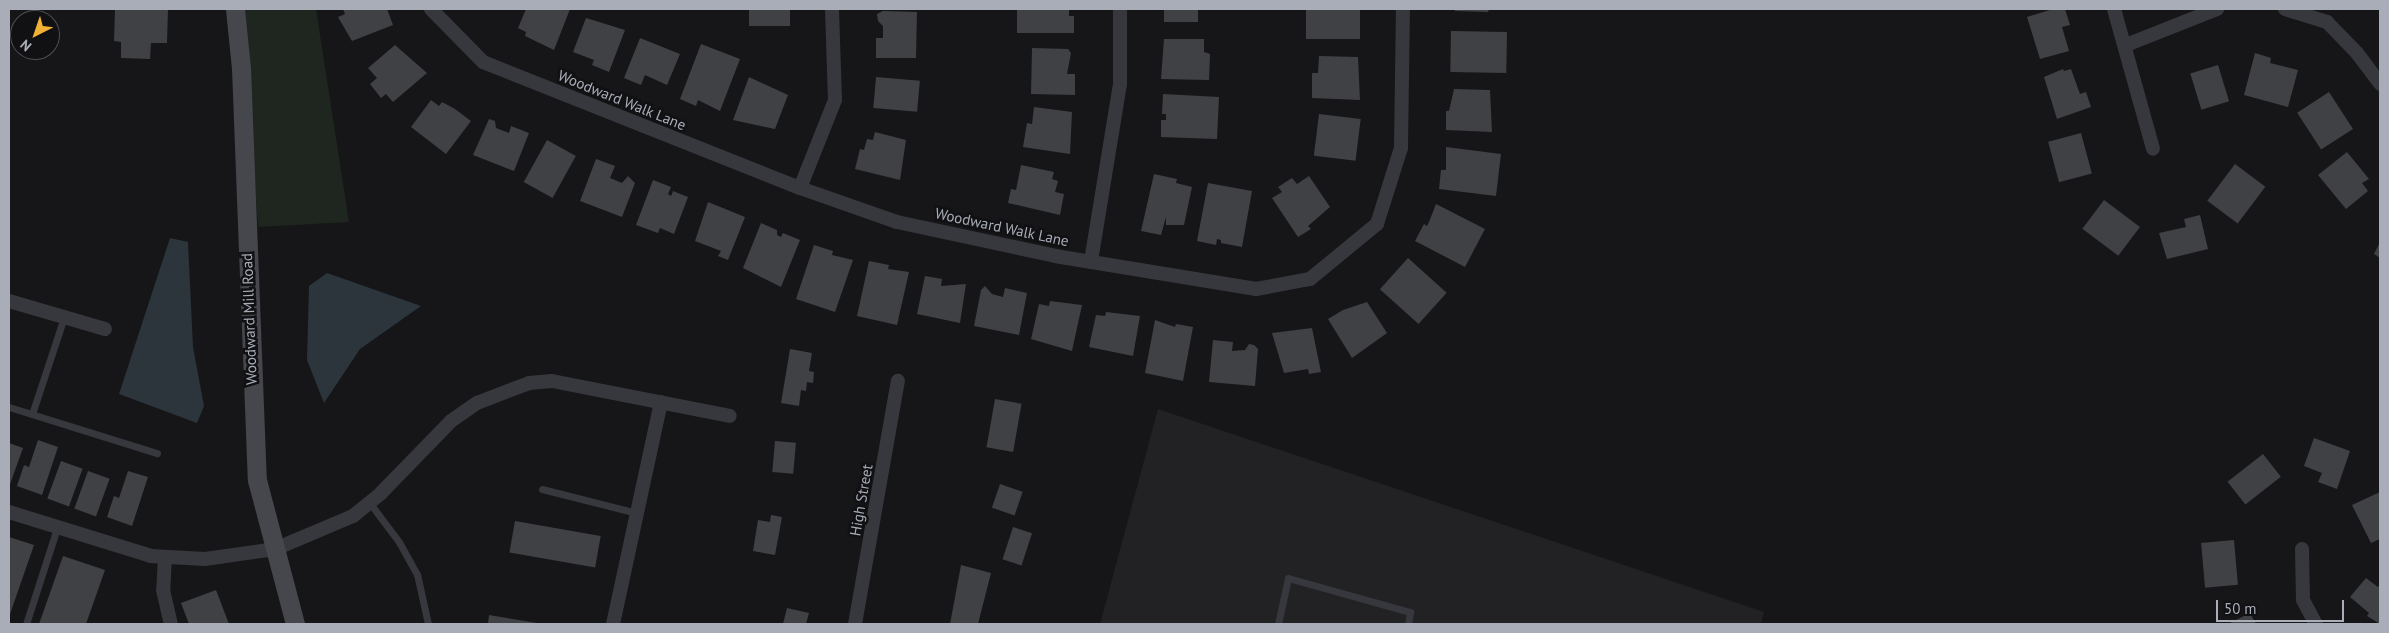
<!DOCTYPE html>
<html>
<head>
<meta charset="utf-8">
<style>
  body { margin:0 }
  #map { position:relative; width:2389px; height:633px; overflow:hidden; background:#161618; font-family:"PT Sans",sans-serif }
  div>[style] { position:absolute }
  .built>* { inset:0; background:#222225 }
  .green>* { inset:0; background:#1e261f }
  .water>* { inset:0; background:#2c353c }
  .building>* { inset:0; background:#404145; transform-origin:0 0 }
  .lane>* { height:7px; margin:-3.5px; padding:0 3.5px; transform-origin:3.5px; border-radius:3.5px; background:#37383d }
  .street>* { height:14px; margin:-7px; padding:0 7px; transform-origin:7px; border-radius:7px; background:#37383d }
  .secondary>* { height:19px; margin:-9.5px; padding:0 9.5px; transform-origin:9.5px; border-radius:9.5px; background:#45474d }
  span { translate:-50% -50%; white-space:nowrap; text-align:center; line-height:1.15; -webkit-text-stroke:5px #111113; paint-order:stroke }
  .street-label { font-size:15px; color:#a8adb8 }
  .frame { position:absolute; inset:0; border:10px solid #a8adb8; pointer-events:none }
  .north { position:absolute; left:10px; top:10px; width:50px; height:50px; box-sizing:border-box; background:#111113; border:1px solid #4d4f55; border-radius:50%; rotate:221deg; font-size:14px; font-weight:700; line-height:20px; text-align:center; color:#a8adb8 }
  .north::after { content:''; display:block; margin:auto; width:18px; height:22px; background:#f2b134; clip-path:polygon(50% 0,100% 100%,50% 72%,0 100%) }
  .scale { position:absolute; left:2216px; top:600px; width:128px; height:22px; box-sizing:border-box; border:2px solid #a8adb8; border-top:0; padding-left:6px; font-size:15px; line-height:18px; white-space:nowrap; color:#a8adb8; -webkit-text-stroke:4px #111113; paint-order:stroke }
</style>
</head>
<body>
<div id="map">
  <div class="built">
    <div style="clip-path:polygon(1158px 409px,1764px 612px,1761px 624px,1100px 624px)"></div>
  </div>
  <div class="green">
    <div style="clip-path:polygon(244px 9px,316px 9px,349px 222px,258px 227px)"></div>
  </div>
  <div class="water">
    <div style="clip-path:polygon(170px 238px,188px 242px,193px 347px,204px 406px,197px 423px,119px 394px)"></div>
    <div style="clip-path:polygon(327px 273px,421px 306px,360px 349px,324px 403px,307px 360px,309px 286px)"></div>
  </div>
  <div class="building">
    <div style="clip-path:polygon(115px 9px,168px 9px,167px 43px,151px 43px,150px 59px,121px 58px,121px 42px,114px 41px)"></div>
    <div style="clip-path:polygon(343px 9px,387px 9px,393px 25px,352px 41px,338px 17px,345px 14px)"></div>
    <div style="clip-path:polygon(526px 9px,570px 9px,554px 50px,525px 36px,526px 32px,518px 28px)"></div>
    <div style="left:749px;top:9px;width:41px;height:17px"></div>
    <div style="clip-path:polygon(1017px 9px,1069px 9px,1069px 16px,1074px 16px,1074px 33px,1017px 33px)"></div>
    <div style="left:1164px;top:9px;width:34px;height:13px"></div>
    <div style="left:1306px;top:9px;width:54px;height:30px"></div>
    <div style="clip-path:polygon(1455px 9px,1489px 9px,1488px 12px,1455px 11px)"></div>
    <div style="clip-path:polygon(2053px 9px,2065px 9px,2070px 25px,2062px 27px,2069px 51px,2040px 59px,2027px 17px)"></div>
    <div style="clip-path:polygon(883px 11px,917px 12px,916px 58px,876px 58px,876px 38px,883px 38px,883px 26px,878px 21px,877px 14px)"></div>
    <div style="clip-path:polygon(586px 18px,625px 30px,609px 72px,592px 65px,594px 60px,573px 52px)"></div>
    <div style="left:1451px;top:31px;width:56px;height:41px;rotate:1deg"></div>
    <div style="clip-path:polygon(640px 38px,680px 54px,667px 85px,645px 75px,641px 85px,624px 78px)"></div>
    <div style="clip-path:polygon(1164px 39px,1204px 39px,1204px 52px,1210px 54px,1209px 80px,1161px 79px)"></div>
    <div style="clip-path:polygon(701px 44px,740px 59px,720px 111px,698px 100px,696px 106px,680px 99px)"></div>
    <div style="clip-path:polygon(395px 45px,427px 73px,393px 102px,386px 94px,381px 98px,370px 84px,377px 78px,368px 68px)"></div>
    <div style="clip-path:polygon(1032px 48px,1068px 49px,1071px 53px,1067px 74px,1075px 74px,1075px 95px,1031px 94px)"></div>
    <div style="clip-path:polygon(2255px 53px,2271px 58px,2270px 63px,2298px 70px,2288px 107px,2244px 95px)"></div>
    <div style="clip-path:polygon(1319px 56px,1358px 57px,1360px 100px,1312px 98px,1312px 73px,1318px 73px)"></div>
    <div style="left:2218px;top:65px;width:38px;height:29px;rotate:73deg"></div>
    <div style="clip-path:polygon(2063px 69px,2064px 71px,2071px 69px,2080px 94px,2086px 92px,2091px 107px,2057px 119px,2044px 77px)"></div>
    <div style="clip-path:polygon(749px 77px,788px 95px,775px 129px,733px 120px)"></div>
    <div style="left:876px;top:77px;width:44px;height:31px;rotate:5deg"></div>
    <div style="clip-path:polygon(1454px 89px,1490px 90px,1492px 132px,1446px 130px,1446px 111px,1449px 111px)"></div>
    <div style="left:2329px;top:92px;width:44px;height:38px;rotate:57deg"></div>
    <div style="clip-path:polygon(1163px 94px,1219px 97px,1217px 139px,1161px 137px,1161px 120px,1166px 120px,1166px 114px,1162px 114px)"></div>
    <div style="clip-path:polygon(431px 100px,439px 106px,442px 102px,455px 109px,471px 121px,446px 154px,411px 127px)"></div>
    <div style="clip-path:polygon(1034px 107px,1072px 112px,1070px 154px,1023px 147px,1027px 123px,1032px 124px)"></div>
    <div style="left:1319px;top:114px;width:42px;height:42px;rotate:7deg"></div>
    <div style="clip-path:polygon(489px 119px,495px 121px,496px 128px,509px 133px,511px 126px,529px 133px,514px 171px,473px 155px)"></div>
    <div style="clip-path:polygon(875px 132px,906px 140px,900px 180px,855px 169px,860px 149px,864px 150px,867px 139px,873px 140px)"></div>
    <div style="left:2081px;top:133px;width:42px;height:34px;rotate:75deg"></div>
    <div style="left:547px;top:140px;width:33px;height:48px;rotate:29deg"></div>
    <div style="clip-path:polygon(1446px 147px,1501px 154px,1496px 196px,1439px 189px,1441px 170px,1446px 170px)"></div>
    <div style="clip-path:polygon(2347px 152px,2369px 179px,2362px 183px,2368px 191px,2346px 209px,2318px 175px)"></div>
    <div style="clip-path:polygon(596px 159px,615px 166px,610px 178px,622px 183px,628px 176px,635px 183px,622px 217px,580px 201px)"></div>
    <div style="left:2235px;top:164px;width:38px;height:46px;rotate:37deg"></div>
    <div style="clip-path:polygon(1021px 165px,1054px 172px,1052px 179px,1058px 181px,1055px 192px,1064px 194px,1060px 215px,1008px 203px,1011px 189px,1016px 190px)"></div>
    <div style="clip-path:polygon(1154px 174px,1177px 179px,1176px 183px,1192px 187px,1184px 225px,1166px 225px,1166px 217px,1161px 235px,1141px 231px)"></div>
    <div style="clip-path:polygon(1309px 176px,1330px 207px,1308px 226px,1311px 229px,1298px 237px,1272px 198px,1282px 192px,1278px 187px,1292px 178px,1297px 184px)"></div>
    <div style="clip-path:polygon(653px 180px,671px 187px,668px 194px,671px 196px,673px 191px,688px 197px,674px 234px,660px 228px,658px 233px,636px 225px)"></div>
    <div style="clip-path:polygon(1208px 183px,1252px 191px,1242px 247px,1221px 243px,1221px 240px,1217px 239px,1216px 245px,1197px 241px)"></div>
    <div style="left:2104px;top:200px;width:45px;height:36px;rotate:37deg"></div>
    <div style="clip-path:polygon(708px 202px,745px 217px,728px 260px,718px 256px,721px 251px,695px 241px)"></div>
    <div style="clip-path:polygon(1436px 204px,1485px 229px,1465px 267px,1415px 241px,1424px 224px,1427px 226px,1429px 222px)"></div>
    <div style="clip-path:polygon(2200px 215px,2208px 249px,2167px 259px,2159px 233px,2186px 227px,2184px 219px)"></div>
    <div style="clip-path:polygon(761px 223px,777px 230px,777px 235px,781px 237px,783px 233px,800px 240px,781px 287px,743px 268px)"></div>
    <div style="clip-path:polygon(2380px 242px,2380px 258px,2374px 254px)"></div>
    <div style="clip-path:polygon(814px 245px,833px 251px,832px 255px,853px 260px,835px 312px,796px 299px)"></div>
    <div style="left:1408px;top:258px;width:52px;height:42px;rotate:42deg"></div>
    <div style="clip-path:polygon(869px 261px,889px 265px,888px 269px,909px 272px,897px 325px,857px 316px)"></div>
    <div style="clip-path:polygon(925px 276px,942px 279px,941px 286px,966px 284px,960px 323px,917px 314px)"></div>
    <div style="clip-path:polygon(985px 286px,992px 294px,1003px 297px,1005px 288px,1027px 293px,1019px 335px,974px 326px,981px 290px)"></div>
    <div style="clip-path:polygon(1050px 301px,1082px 305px,1072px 351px,1031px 339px,1039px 304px,1049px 306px)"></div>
    <div style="clip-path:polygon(1367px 302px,1387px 333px,1352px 358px,1328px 319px,1343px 310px)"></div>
    <div style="clip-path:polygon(1106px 312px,1140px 316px,1133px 356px,1089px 347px,1096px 315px,1105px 316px)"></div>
    <div style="clip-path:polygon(1155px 320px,1175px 327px,1176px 324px,1193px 327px,1183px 381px,1145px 373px)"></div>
    <div style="clip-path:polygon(1312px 328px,1321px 372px,1309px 374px,1308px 369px,1284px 373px,1272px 333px)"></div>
    <div style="clip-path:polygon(1213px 340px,1233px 342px,1232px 351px,1245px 350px,1249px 344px,1254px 345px,1258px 349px,1255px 386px,1209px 382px)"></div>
    <div style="clip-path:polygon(790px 349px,812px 353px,809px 371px,814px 372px,813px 383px,807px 382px,806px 391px,801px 390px,799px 406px,781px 403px)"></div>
    <div style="left:995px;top:399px;width:27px;height:49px;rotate:10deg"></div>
    <div style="clip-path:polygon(2314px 438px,2350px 451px,2337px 489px,2318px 482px,2322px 473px,2304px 466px)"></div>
    <div style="clip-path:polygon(38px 440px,58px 447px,42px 495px,17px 486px,24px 465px,29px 467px)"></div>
    <div style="left:775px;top:441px;width:21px;height:31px;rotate:5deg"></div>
    <div style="clip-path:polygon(9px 443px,23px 448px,9px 487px)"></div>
    <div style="left:2263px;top:454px;width:29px;height:45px;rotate:52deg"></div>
    <div style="left:61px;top:461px;width:23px;height:40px;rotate:20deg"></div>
    <div style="left:88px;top:471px;width:23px;height:40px;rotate:20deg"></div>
    <div style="clip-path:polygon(128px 471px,148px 477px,132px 526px,107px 517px,114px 496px,119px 498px)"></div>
    <div style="left:1000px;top:484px;width:24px;height:25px;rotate:19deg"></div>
    <div style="clip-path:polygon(2380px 492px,2380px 539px,2371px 543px,2352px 505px)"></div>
    <div style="clip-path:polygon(771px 515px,782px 517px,775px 555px,753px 551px,758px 520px,770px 522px)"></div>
    <div style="left:515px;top:521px;width:87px;height:32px;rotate:10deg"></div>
    <div style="left:1013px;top:527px;width:20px;height:34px;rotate:18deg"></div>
    <div style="clip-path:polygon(9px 537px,34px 545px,9px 617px)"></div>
    <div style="left:2234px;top:540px;width:45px;height:33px;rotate:85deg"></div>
    <div style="clip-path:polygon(63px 556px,105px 570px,86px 624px,39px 624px)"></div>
    <div style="clip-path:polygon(961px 565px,991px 573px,978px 624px,950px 624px)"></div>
    <div style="clip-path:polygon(2366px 578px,2378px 587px,2380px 584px,2380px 624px,2367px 616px,2369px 613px,2350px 597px)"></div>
    <div style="clip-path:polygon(216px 590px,229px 624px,189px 624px,181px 603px)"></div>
    <div style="clip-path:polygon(787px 608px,809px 613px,806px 624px,783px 624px)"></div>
    <div style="clip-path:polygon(2250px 613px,2256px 624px,2228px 624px)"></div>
    <div style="clip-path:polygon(489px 615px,537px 623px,537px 624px,488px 624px)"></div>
  </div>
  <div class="lane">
    <div style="left:9px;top:407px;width:155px;rotate:17.3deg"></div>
    <div style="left:32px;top:414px;width:102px;rotate:-71.7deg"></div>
    <div style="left:542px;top:489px;width:98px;rotate:14.2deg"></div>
    <div style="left:369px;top:502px;width:50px;rotate:53.1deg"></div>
    <div style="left:399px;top:542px;width:37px;rotate:61deg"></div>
    <div style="left:417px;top:574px;width:51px;rotate:77.6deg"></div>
    <div style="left:26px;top:624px;width:101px;rotate:-72.1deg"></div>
    <div style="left:1278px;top:624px;width:47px;rotate:-77.7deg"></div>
    <div style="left:1288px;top:578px;width:127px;rotate:15.6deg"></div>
    <div style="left:1410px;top:612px;width:12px;rotate:99deg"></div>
  </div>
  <div class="street">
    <div style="left:431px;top:9px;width:74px;rotate:45.5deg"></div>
    <div style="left:483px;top:62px;width:341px;rotate:21.7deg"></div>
    <div style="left:800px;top:188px;width:103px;rotate:19.3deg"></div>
    <div style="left:897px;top:222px;width:162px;rotate:12.1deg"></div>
    <div style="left:1055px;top:256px;width:204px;rotate:9.3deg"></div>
    <div style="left:1256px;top:289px;width:55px;rotate:-10.5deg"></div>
    <div style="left:1310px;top:279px;width:87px;rotate:-39.4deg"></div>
    <div style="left:1377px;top:224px;width:80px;rotate:-72.5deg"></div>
    <div style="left:1401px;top:148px;width:139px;rotate:-89.2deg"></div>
    <div style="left:2114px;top:9px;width:145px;rotate:74.4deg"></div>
    <div style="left:2285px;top:9px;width:44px;rotate:17.2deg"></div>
    <div style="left:2327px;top:22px;width:43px;rotate:45.9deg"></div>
    <div style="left:2357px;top:53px;width:39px;rotate:53deg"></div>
    <div style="left:2126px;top:45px;width:98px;rotate:-21.6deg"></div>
    <div style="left:800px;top:188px;width:95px;rotate:-68.3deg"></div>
    <div style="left:835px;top:100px;width:91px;rotate:-91.9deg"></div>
    <div style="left:1091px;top:261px;width:179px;rotate:-80.7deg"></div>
    <div style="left:1120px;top:84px;width:75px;rotate:-90deg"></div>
    <div style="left:9px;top:301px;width:100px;rotate:16.3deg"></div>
    <div style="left:9px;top:512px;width:149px;rotate:17.2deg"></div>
    <div style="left:151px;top:556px;width:54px;rotate:3.2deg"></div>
    <div style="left:205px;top:559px;width:71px;rotate:-8.1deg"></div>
    <div style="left:275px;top:549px;width:85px;rotate:-22.9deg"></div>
    <div style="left:353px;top:516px;width:36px;rotate:-39deg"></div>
    <div style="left:381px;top:493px;width:100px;rotate:-45.8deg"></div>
    <div style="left:451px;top:421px;width:32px;rotate:-35deg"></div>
    <div style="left:477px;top:403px;width:56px;rotate:-21deg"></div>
    <div style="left:529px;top:383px;width:23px;rotate:-5deg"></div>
    <div style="left:552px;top:381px;width:181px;rotate:11.1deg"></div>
    <div style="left:2302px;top:549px;width:51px;rotate:88.9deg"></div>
    <div style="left:2303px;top:600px;width:27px;rotate:62deg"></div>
    <div style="left:165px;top:557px;width:33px;rotate:93deg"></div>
    <div style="left:163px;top:590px;width:35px;rotate:77deg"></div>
    <div style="left:613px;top:624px;width:227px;rotate:-77.8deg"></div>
    <div style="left:855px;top:624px;width:247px;rotate:-80deg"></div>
  </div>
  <div class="secondary">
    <div style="left:235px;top:9px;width:59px;rotate:84.2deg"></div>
    <div style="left:241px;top:68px;width:412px;rotate:87.8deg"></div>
    <div style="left:257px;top:480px;width:149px;rotate:75.2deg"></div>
  </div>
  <div class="street-label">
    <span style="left:622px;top:100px;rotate:22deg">Woodward Walk Lane</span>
    <span style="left:1002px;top:227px;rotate:12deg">Woodward Walk Lane</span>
    <span style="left:249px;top:319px;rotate:-92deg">Woodward Mill Road</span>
    <span style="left:861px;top:500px;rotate:-80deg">High Street</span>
  </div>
  <div class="frame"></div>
  <div class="north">N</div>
  <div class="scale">50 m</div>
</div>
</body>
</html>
